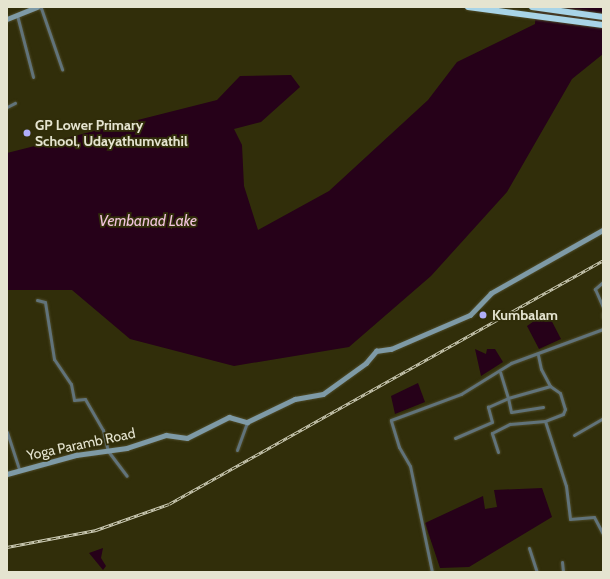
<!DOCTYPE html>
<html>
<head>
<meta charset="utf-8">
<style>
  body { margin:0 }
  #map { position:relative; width:610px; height:579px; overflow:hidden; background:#312e0a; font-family:Cabin,sans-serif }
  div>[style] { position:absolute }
  .water>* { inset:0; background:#260119 }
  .roads { filter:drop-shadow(0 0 1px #4e4b2a) drop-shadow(0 0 1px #4e4b2a) }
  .street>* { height:3px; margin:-1.5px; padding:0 1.5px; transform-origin:1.5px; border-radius:1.5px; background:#61737a }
  .secondary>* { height:4.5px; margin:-2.25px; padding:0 2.25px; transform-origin:2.25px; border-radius:2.25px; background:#7e9aa6 }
  .highway>* { height:6px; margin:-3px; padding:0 3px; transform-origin:3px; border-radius:3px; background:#a8d4e7 }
  .rail>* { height:3px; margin-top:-1.5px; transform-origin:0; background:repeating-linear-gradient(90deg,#312e0a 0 4.5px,#d0cfb9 0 9px); box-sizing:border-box; border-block:1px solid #d0cfb9 }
  .dots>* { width:11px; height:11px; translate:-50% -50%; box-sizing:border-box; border:2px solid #312e0a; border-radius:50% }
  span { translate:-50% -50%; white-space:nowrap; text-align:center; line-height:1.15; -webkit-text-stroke:3.5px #312e0a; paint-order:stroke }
  .poi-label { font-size:14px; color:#e5e4d0; font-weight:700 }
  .left { translate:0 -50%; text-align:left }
  .street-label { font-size:14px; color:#e5e4d0 }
  .water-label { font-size:15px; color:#f2c4dd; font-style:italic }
  .frame { position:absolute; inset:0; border:8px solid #e5e4d0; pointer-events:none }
</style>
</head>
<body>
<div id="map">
  <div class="water">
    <div style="clip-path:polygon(536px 7px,603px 7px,603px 54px,572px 79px,507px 192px,431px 276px,349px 347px,234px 366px,130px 339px,72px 290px,7px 290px,7px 153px,217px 100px,240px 76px,291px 75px,300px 87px,261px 122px,234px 129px,242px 145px,244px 186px,258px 230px,329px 191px,428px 100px,457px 62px,535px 24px)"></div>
    <div style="clip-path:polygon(547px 312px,561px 339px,539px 349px,527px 326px)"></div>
    <div style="clip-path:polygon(475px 349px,486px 354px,487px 349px,495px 349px,503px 362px,481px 376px)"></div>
    <div style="clip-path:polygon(418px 383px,425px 402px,395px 414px,391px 396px)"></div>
    <div style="clip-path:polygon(542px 488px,552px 517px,469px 567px,440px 568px,425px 523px,483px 496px,485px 509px,497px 507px,494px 490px)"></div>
    <div style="clip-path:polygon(103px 548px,101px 558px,106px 566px,103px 570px,89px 553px)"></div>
  </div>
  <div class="roads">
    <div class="street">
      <div style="left:37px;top:7px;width:4px;rotate:14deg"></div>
      <div style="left:41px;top:8px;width:65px;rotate:71deg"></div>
      <div style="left:17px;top:15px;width:64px;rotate:75.5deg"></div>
      <div style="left:7px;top:107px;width:9px;rotate:-27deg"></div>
      <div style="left:603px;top:282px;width:11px;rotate:139deg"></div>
      <div style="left:595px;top:289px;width:20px;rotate:66deg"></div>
      <div style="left:37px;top:300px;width:8px;rotate:14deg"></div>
      <div style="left:45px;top:302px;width:58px;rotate:81deg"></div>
      <div style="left:54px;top:359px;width:30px;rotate:56deg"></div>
      <div style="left:71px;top:384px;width:16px;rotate:79deg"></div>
      <div style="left:74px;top:400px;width:11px;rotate:-5deg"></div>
      <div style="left:85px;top:399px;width:36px;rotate:60deg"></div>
      <div style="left:103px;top:430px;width:22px;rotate:77deg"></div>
      <div style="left:108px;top:451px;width:31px;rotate:53deg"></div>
      <div style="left:603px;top:313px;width:4px;rotate:90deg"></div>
      <div style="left:538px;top:355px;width:14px;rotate:78deg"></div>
      <div style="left:541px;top:369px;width:19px;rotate:62deg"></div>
      <div style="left:550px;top:386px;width:12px;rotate:35deg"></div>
      <div style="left:560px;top:393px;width:17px;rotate:73deg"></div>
      <div style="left:565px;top:409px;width:5px;rotate:112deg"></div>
      <div style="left:563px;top:414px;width:19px;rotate:159deg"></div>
      <div style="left:545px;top:421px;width:68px;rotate:72.1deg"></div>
      <div style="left:566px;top:486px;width:33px;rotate:83deg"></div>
      <div style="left:570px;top:519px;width:24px;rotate:-5deg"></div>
      <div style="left:594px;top:517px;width:19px;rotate:62deg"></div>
      <div style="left:543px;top:407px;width:32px;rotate:171deg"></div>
      <div style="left:511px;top:412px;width:14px;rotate:-102deg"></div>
      <div style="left:508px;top:398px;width:44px;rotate:-15.9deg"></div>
      <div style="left:7px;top:432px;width:38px;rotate:72deg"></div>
      <div style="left:574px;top:435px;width:34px;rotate:-30deg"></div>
      <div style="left:455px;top:438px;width:40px;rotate:-23.4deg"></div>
      <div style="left:492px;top:422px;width:16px;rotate:-105deg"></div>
      <div style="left:488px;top:407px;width:22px;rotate:-24deg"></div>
      <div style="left:508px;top:398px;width:27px;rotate:-107deg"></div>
      <div style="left:237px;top:450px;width:30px;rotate:-70deg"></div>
      <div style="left:498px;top:452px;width:20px;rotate:-108deg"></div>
      <div style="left:492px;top:433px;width:20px;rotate:-27deg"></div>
      <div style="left:510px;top:424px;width:35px;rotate:-5deg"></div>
      <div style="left:529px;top:548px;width:25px;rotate:72deg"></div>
      <div style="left:562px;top:562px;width:10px;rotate:84deg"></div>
      <div style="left:432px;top:572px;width:108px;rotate:-101.7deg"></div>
      <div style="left:410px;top:466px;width:22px;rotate:-120deg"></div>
      <div style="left:399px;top:447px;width:28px;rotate:-107deg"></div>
      <div style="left:391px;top:420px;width:75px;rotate:-20.4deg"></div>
      <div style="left:461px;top:394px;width:59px;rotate:-31.8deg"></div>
      <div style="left:511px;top:363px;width:98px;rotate:-20.3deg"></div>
    </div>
    <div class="secondary">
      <div style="left:7px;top:19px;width:32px;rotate:-22deg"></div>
      <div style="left:7px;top:474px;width:72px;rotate:-15.4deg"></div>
      <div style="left:76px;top:455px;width:51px;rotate:-7.8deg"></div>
      <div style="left:127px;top:448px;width:41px;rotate:-18.4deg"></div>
      <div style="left:166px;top:435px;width:21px;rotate:8deg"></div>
      <div style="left:187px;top:438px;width:47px;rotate:-26.6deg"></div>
      <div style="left:229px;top:417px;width:19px;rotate:16deg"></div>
      <div style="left:247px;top:422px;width:53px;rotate:-25.6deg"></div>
      <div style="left:295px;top:399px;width:28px;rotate:-10deg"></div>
      <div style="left:323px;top:394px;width:53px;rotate:-35.8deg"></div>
      <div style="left:366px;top:363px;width:16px;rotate:-50deg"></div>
      <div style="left:376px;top:351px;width:15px;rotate:-8deg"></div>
      <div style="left:391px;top:349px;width:86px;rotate:-23.3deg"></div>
      <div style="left:470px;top:315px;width:30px;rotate:-46deg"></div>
      <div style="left:491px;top:293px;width:129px;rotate:-29.4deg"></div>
    </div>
    <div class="highway">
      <div style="left:468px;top:7px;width:136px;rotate:7.6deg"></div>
      <div style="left:532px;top:7px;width:72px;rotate:8deg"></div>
    </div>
  </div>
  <div class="rail">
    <div style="left:7px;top:547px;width:91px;rotate:-10.8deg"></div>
    <div style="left:96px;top:530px;width:77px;rotate:-19.6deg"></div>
    <div style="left:169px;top:504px;width:498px;rotate:-29.3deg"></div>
  </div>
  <div class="dots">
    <div style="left:27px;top:133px;background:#b0aefa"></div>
    <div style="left:483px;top:315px;background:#b0aefa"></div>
  </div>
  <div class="poi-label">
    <span class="left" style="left:35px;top:133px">GP Lower Primary<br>School, Udayathumvathil</span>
    <span class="left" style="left:492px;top:315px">Kumbalam</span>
  </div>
  <div class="street-label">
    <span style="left:81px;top:444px;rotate:-12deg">Yoga Paramb Road</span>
  </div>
  <div class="water-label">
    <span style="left:148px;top:222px">Vembanad Lake</span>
  </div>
  <div class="frame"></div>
</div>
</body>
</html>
